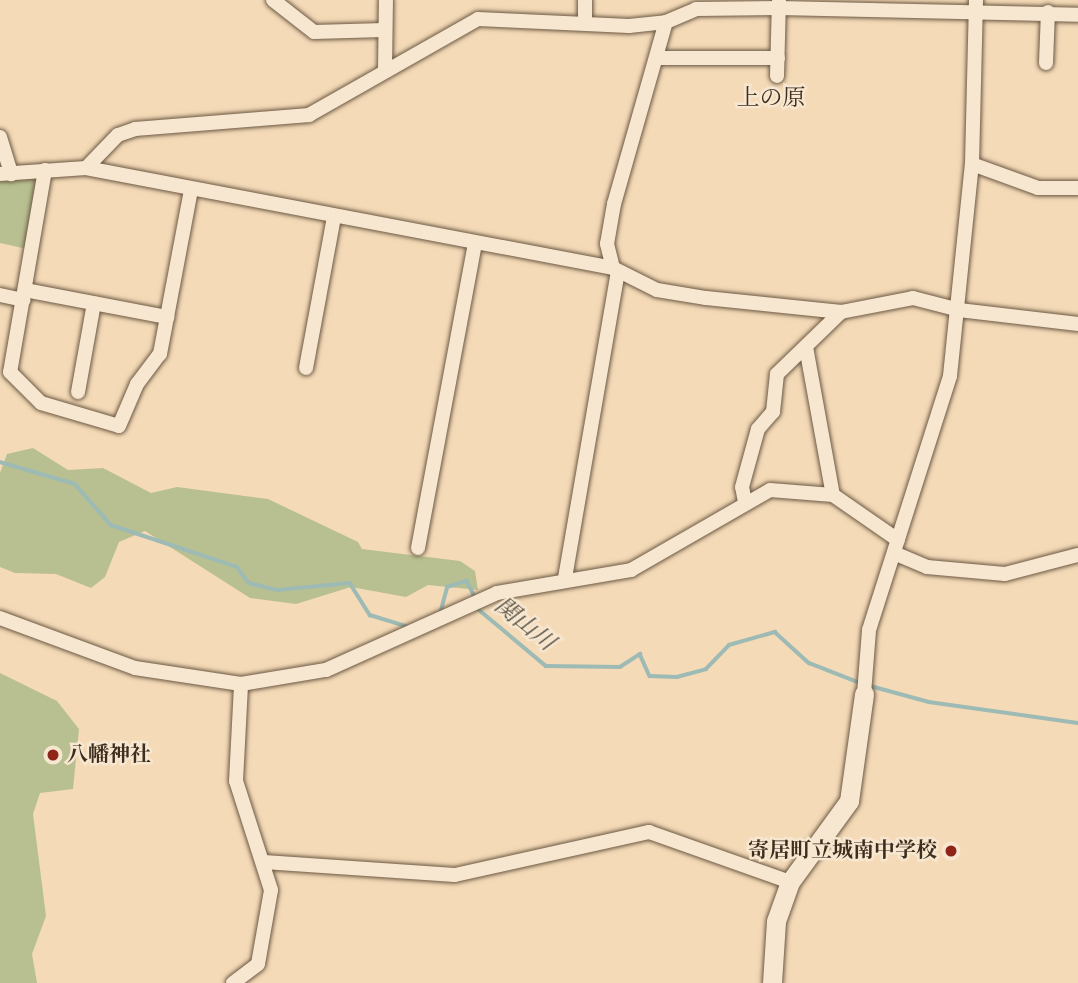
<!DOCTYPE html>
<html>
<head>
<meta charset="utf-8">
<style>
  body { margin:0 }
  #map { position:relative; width:1078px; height:983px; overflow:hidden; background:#f4dab7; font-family:"IM FELL DW Pica","Noto Serif JP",serif }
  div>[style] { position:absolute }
  .green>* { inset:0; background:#b8c091 }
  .stream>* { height:3.5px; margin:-1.75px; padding:0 1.75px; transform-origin:1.75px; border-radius:1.75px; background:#9dbab5 }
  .roads { filter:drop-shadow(0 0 2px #6c5944) drop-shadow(0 0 2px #6c5944) }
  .street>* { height:14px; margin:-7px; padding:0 7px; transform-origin:7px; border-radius:7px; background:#f8e7d0 }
  .secondary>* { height:19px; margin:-9.5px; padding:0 9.5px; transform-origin:9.5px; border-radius:9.5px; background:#f8e7d0 }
  .dots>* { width:19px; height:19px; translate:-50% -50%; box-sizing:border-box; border:4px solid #f8e7d0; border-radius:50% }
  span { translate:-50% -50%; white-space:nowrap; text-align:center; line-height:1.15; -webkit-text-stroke:5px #f8e7d0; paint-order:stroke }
  .poi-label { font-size:21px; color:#3e2e1e; font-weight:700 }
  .left { translate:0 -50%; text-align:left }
  .right { translate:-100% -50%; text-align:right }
  .neighbourhood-label { font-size:23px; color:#3e2e1e }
  .water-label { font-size:23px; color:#565144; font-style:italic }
</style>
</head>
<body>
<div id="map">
  <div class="green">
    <div style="clip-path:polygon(38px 176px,27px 249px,0 243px,0 178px)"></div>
    <div style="clip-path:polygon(33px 448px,68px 470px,103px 468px,151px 493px,177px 487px,268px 499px,358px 542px,362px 549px,460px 561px,475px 571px,478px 590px,428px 585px,406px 597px,351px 587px,296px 604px,250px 598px,145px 531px,119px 542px,105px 577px,91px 588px,56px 574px,15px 573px,0 567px,0 473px,7px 454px)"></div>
    <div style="clip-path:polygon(0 673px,57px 701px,79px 729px,73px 789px,40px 793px,33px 814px,46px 916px,32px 954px,37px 983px,0 983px)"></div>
  </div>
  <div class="stream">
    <div style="left:0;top:462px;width:78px;rotate:16.3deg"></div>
    <div style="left:75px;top:484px;width:55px;rotate:48.7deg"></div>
    <div style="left:111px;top:525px;width:133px;rotate:18.4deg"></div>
    <div style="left:237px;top:567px;width:20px;rotate:53deg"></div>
    <div style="left:249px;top:583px;width:29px;rotate:14deg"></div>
    <div style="left:277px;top:590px;width:73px;rotate:-5.5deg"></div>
    <div style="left:350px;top:583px;width:38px;rotate:58deg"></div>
    <div style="left:370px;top:615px;width:39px;rotate:17deg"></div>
    <div style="left:477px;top:608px;width:90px;rotate:40deg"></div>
    <div style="left:546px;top:666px;width:74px;rotate:0.8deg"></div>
    <div style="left:620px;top:667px;width:24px;rotate:-33deg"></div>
    <div style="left:640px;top:654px;width:24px;rotate:66deg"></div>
    <div style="left:650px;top:676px;width:27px;rotate:2deg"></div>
    <div style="left:677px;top:677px;width:30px;rotate:-15deg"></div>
    <div style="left:706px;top:669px;width:33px;rotate:-46deg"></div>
    <div style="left:729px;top:645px;width:48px;rotate:-15.8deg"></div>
    <div style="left:775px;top:632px;width:46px;rotate:42.4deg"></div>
    <div style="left:809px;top:663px;width:55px;rotate:21.4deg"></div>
    <div style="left:440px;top:614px;width:28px;rotate:-75deg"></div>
    <div style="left:447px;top:587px;width:21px;rotate:-17deg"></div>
    <div style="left:467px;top:581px;width:18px;rotate:63deg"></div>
    <div style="left:867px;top:685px;width:64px;rotate:15.3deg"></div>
    <div style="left:929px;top:702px;width:150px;rotate:8deg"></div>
  </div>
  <div class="roads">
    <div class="street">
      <div style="left:273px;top:0;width:52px;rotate:38deg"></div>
      <div style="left:314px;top:32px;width:70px;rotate:-1.6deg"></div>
      <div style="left:585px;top:0;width:23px;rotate:90deg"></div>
      <div style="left:656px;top:58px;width:122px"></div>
      <div style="left:1046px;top:63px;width:51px;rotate:-87.8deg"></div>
      <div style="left:385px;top:69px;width:69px;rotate:-89.2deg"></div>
      <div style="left:777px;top:76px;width:75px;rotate:-88.5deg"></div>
      <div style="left:0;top:137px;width:39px;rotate:73deg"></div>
      <div style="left:972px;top:164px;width:70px;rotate:20deg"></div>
      <div style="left:1038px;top:188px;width:40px"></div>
      <div style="left:86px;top:168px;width:46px;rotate:-45.9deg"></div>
      <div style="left:118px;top:135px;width:18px;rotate:-19deg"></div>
      <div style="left:135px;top:129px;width:175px;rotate:-4.6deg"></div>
      <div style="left:309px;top:115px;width:194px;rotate:-29.6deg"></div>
      <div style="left:478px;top:19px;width:151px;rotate:2.7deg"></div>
      <div style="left:629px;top:26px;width:37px;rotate:-6deg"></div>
      <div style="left:666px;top:22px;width:33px;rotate:-23deg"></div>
      <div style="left:696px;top:9px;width:83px;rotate:-0.7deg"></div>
      <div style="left:779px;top:8px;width:299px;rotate:1.3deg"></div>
      <div style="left:45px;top:170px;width:205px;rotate:99.8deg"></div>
      <div style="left:10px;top:372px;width:44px;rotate:45deg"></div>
      <div style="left:41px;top:403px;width:81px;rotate:16.4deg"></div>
      <div style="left:119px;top:426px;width:46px;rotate:-66.8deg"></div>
      <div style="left:137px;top:384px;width:38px;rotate:-53deg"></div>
      <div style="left:160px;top:354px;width:167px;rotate:-79.3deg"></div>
      <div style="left:0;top:174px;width:86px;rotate:-4deg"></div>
      <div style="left:86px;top:168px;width:536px;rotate:10.74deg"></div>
      <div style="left:613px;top:268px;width:49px;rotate:26.6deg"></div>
      <div style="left:657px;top:290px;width:50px;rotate:9.3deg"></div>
      <div style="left:706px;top:298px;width:136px;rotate:5.9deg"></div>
      <div style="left:841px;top:312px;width:73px;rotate:-11deg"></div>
      <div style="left:913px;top:298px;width:48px;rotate:14.6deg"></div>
      <div style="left:959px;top:310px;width:120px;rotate:6.7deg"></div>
      <div style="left:613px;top:268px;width:25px;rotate:-104deg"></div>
      <div style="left:607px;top:244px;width:41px;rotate:-80.1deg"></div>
      <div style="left:614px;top:204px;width:189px;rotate:-74.1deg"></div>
      <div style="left:25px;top:290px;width:145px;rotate:10.8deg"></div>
      <div style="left:0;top:295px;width:24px;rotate:12deg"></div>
      <div style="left:806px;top:347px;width:150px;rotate:79.7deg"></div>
      <div style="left:306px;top:368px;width:154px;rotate:-79.5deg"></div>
      <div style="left:78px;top:392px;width:90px;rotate:-79.8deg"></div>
      <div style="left:745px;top:502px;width:15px;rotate:-101deg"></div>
      <div style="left:742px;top:487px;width:60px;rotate:-74.6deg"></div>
      <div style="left:758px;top:429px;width:23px;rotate:-49deg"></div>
      <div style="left:773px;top:412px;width:38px;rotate:-84deg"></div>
      <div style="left:777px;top:374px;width:89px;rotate:-44.1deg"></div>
      <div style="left:418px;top:548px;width:309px;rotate:-79.4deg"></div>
      <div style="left:894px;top:553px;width:36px;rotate:23deg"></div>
      <div style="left:927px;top:567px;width:78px;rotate:5.1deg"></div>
      <div style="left:1005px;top:574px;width:75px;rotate:-14.6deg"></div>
      <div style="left:565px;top:578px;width:311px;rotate:-80.2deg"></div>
      <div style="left:0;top:618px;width:144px;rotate:20.3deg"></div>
      <div style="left:135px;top:668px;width:107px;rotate:8.6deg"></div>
      <div style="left:241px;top:684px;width:86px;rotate:-9.4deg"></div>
      <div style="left:326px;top:670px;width:188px;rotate:-24.2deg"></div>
      <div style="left:497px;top:593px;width:136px;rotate:-9.7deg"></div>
      <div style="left:631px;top:570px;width:160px;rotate:-29.9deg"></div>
      <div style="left:770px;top:490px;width:63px;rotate:4.5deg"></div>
      <div style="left:833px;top:495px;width:79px;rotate:34.7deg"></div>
      <div style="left:864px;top:694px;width:64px;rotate:-85.5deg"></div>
      <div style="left:869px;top:630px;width:267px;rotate:-72.3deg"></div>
      <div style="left:950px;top:376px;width:213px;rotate:-84.1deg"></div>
      <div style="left:972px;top:164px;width:164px;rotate:-88.6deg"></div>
      <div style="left:264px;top:862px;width:191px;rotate:3.9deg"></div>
      <div style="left:455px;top:875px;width:199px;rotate:-12.5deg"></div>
      <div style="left:649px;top:832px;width:150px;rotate:19.5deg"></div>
      <div style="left:233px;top:983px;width:31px;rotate:-37deg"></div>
      <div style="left:258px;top:964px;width:75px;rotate:-80deg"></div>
      <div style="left:271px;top:890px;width:114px;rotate:-107.8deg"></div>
      <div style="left:236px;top:781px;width:97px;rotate:-87deg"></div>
    </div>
    <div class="secondary">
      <div style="left:772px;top:983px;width:62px;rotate:-86.3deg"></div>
      <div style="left:776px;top:921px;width:41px;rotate:-70.3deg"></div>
      <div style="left:790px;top:882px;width:100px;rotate:-53.9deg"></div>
      <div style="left:849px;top:801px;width:108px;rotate:-82deg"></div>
    </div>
  </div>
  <div class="dots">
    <div style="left:53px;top:755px;background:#8f2418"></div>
    <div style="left:951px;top:851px;background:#8f2418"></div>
  </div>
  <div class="poi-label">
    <span class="left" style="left:67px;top:755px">八幡神社</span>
    <span class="right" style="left:937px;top:851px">寄居町立城南中学校</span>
  </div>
  <div class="neighbourhood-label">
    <span style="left:771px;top:99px">上の原</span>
  </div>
  <div class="water-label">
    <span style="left:524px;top:625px;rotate:39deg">関山川</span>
  </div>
</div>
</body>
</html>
